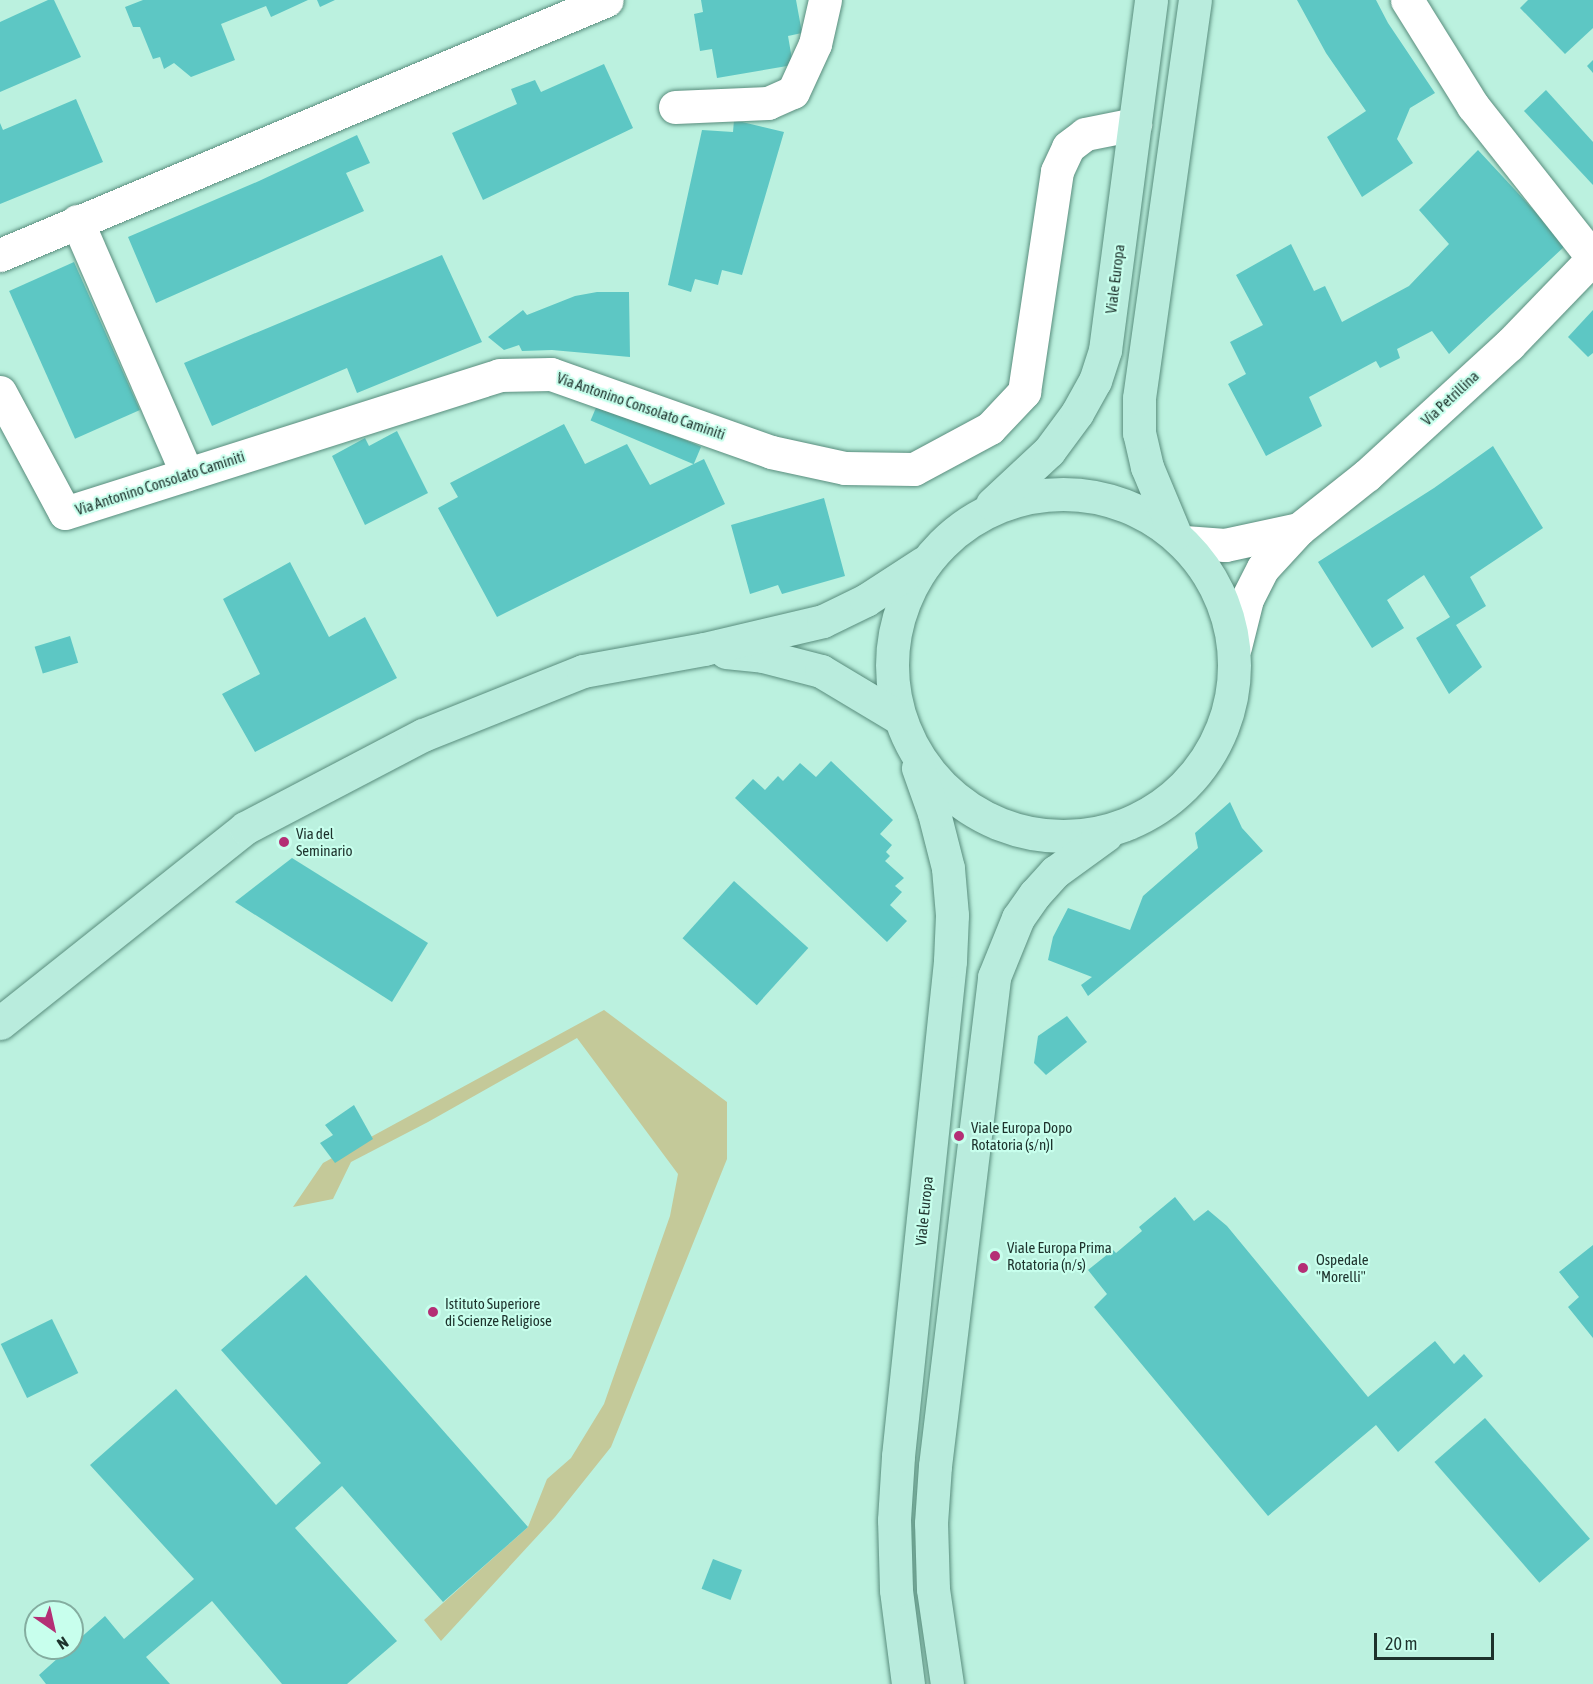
<!DOCTYPE html>
<html>
<head>
<meta charset="utf-8">
<style>
  body { margin:0 }
  #map { position:relative; width:1593px; height:1684px; overflow:hidden; background:#bbf1df; font-family:"Asap Condensed",sans-serif }
  div>[style] { position:absolute }
  .green>* { inset:0; background:#c4c999 }
  .building>* { inset:0; background:#5dc7c4; transform-origin:0 0 }
  .roads { filter:drop-shadow(0 0 2px #598d7d) drop-shadow(0 0 2px #598d7d) }
  .minor>* { height:33px; margin:-16.5px; padding:0 16.5px; transform-origin:16.5px; border-radius:16.5px; background:#fff }
  .major>* { height:33px; margin:-16.5px; padding:0 16.5px; transform-origin:16.5px; border-radius:16.5px; background:#b9ecdd }
  .major>.ring { margin:-16.5px; padding:0; box-sizing:content-box; background:none; border:33px solid #b9ecdd; border-radius:50% }
  .dots>* { width:16px; height:16px; translate:-50% -50%; box-sizing:border-box; border:3px solid #c8ffed; border-radius:50% }
  span { translate:-50% -50%; white-space:nowrap; text-align:center; line-height:1.15; -webkit-text-stroke:4.5px #c8ffed; paint-order:stroke }
  .street-label { font-size:15px; color:#1d322c }
  .poi-label { font-size:15px; color:#1d322c }
  .left { translate:0 -50%; text-align:left }
  .north { position:absolute; left:24px; top:1600px; width:60px; height:60px; box-sizing:border-box; background:#c8ffed; border:2px solid #84ada0; border-radius:50%; rotate:146deg; font-size:16px; font-weight:700; line-height:24px; text-align:center; color:#1d322c }
  .north::after { content:''; display:block; margin:auto; width:21px; height:27px; background:#b42f75; clip-path:polygon(50% 0,100% 100%,50% 72%,0 100%) }
  .scale { position:absolute; left:1374px; top:1633px; width:120px; height:27px; box-sizing:border-box; border:3px solid #1d322c; border-top:0; padding-left:8px; font-size:18px; line-height:21px; white-space:nowrap; color:#1d322c; -webkit-text-stroke:4px #c8ffed; paint-order:stroke }
</style>
</head>
<body>
<div id="map">
  <div class="green">
    <div style="clip-path:polygon(604px 1010px,727px 1102px,727px 1159px,611px 1447px,555px 1517px,441px 1641px,424px 1620px,528px 1527px,547px 1479px,571px 1458px,604px 1404px,670px 1216px,678px 1174px,577px 1038px,428px 1122px,351px 1162px,333px 1199px,293px 1207px,323px 1163px)"></div>
  </div>
  <div class="building">
    <div style="clip-path:polygon(48px 0,54px 0,81px 57px,0 92px,0 22px)"></div>
    <div style="clip-path:polygon(143px 0,308px 0,271px 17px,266px 6px,221px 24px,235px 60px,191px 77px,174px 63px,164px 69px,160px 57px,153px 59px,140px 27px,133px 27px,125px 7px)"></div>
    <div style="clip-path:polygon(317px 0,335px 0,320px 7px)"></div>
    <div style="clip-path:polygon(701px 0,796px 0,802px 33px,788px 36px,793px 65px,717px 78px,712px 49px,700px 51px,694px 14px,703px 12px)"></div>
    <div style="clip-path:polygon(1297px 0,1376px 0,1388px 23px,1435px 93px,1410px 108px,1397px 139px,1413px 163px,1362px 197px,1327px 137px,1366px 111px,1326px 53px)"></div>
    <div style="clip-path:polygon(1528px 0,1593px 0,1593px 28px,1565px 54px,1520px 8px)"></div>
    <div style="clip-path:polygon(1593px 60px,1593px 73px,1587px 66px)"></div>
    <div style="clip-path:polygon(604px 64px,633px 128px,483px 200px,452px 133px,517px 104px,511px 89px,535px 80px,541px 92px)"></div>
    <div style="clip-path:polygon(1546px 90px,1593px 142px,1593px 185px,1524px 111px)"></div>
    <div style="clip-path:polygon(76px 99px,103px 162px,0 204px,0 123px,3px 130px)"></div>
    <div style="clip-path:polygon(734px 120px,784px 132px,742px 275px,722px 270px,718px 285px,695px 279px,691px 292px,668px 285px,702px 130px,733px 132px)"></div>
    <div style="clip-path:polygon(357px 135px,370px 163px,346px 173px,364px 211px,156px 303px,128px 237px,259px 181px)"></div>
    <div style="clip-path:polygon(1478px 150px,1566px 245px,1449px 354px,1432px 331px,1397px 349px,1400px 358px,1380px 368px,1376px 361px,1309px 397px,1322px 426px,1266px 456px,1228px 384px,1246px 374px,1230px 342px,1263px 325px,1236px 275px,1291px 244px,1314px 291px,1325px 286px,1342px 322px,1409px 286px,1449px 244px,1419px 210px)"></div>
    <div style="clip-path:polygon(442px 255px,482px 342px,357px 393px,347px 368px,212px 426px,184px 363px)"></div>
    <div style="left:74px;top:262px;width:162px;height:71px;rotate:66deg"></div>
    <div style="clip-path:polygon(597px 292px,629px 292px,630px 357px,552px 350px,522px 351px,519px 345px,504px 350px,488px 337px,523px 310px,527px 315px,575px 296px)"></div>
    <div style="clip-path:polygon(1593px 310px,1593px 353px,1588px 357px,1568px 337px)"></div>
    <div style="left:598px;top:403px;width:112px;height:19px;rotate:23deg"></div>
    <div style="clip-path:polygon(564px 424px,585px 464px,627px 444px,650px 485px,704px 459px,725px 504px,497px 617px,438px 508px,458px 497px,450px 483px)"></div>
    <div style="clip-path:polygon(397px 431px,428px 493px,365px 525px,332px 456px,365px 438px,369px 446px)"></div>
    <div style="clip-path:polygon(1493px 446px,1543px 528px,1470px 577px,1486px 606px,1456px 625px,1482px 667px,1449px 694px,1416px 638px,1450px 617px,1424px 575px,1387px 600px,1404px 628px,1372px 648px,1318px 562px,1434px 488px)"></div>
    <div style="clip-path:polygon(824px 498px,845px 576px,782px 594px,778px 585px,750px 594px,731px 525px)"></div>
    <div style="clip-path:polygon(290px 562px,329px 637px,365px 617px,397px 678px,255px 752px,222px 694px,260px 674px,223px 599px)"></div>
    <div style="left:70px;top:636px;width:28px;height:37px;rotate:73deg"></div>
    <div style="clip-path:polygon(831px 761px,893px 820px,880px 834px,892px 845px,886px 852px,890px 856px,885px 861px,904px 878px,895px 886px,902px 892px,890px 905px,907px 921px,887px 942px,735px 798px,753px 779px,765px 790px,778px 776px,783px 781px,800px 763px,816px 777px)"></div>
    <div style="clip-path:polygon(1230px 802px,1242px 828px,1263px 851px,1088px 996px,1081px 985px,1092px 977px,1048px 960px,1053px 937px,1068px 908px,1130px 930px,1143px 896px,1198px 848px,1195px 833px)"></div>
    <div style="clip-path:polygon(292px 858px,428px 943px,392px 1002px,235px 902px)"></div>
    <div style="left:734px;top:881px;width:100px;height:77px;rotate:42deg"></div>
    <div style="clip-path:polygon(1067px 1016px,1087px 1042px,1046px 1075px,1034px 1063px,1038px 1036px)"></div>
    <div style="clip-path:polygon(354px 1105px,373px 1139px,335px 1163px,320px 1143px,333px 1135px,325px 1125px)"></div>
    <div style="clip-path:polygon(1175px 1197px,1194px 1221px,1208px 1210px,1227px 1226px,1368px 1397px,1435px 1341px,1454px 1364px,1464px 1354px,1483px 1376px,1398px 1452px,1376px 1425px,1268px 1516px,1094px 1307px,1107px 1294px,1088px 1270px,1113px 1250px,1116px 1253px,1142px 1231px,1139px 1227px)"></div>
    <div style="clip-path:polygon(1593px 1245px,1593px 1338px,1568px 1307px,1579px 1297px,1559px 1272px)"></div>
    <div style="clip-path:polygon(306px 1275px,528px 1527px,443px 1602px,342px 1486px,295px 1528px,397px 1641px,347px 1684px,282px 1684px,212px 1601px,146px 1657px,170px 1684px,46px 1684px,39px 1675px,105px 1616px,124px 1639px,194px 1579px,90px 1465px,176px 1389px,276px 1505px,321px 1463px,221px 1350px)"></div>
    <div style="left:52px;top:1319px;width:60px;height:57px;rotate:64deg"></div>
    <div style="left:1485px;top:1418px;width:160px;height:67px;rotate:49deg"></div>
    <div style="left:713px;top:1559px;width:31px;height:32px;rotate:21deg"></div>
  </div>
  <div class="roads">
    <div class="minor">
      <div style="left:1407px;top:0;width:125px;rotate:58.1deg"></div>
      <div style="left:1473px;top:106px;width:194px;rotate:51.7deg"></div>
      <div style="left:675px;top:107px;width:93px;rotate:-2.5deg"></div>
      <div style="left:768px;top:103px;width:27px;rotate:-24deg"></div>
      <div style="left:793px;top:92px;width:53px;rotate:-65.4deg"></div>
      <div style="left:815px;top:44px;width:45px;rotate:-77.2deg"></div>
      <div style="left:77px;top:221px;width:276px;rotate:66.5deg"></div>
      <div style="left:0;top:255px;width:658px;rotate:-22.79deg"></div>
      <div style="left:0;top:392px;width:137px;rotate:61.8deg"></div>
      <div style="left:65px;top:513px;width:455px;rotate:-17.6deg"></div>
      <div style="left:499px;top:375px;width:52px;rotate:-1.1deg"></div>
      <div style="left:551px;top:374px;width:233px;rotate:19.5deg"></div>
      <div style="left:771px;top:452px;width:76px;rotate:12.2deg"></div>
      <div style="left:845px;top:468px;width:69px;rotate:0.8deg"></div>
      <div style="left:914px;top:469px;width:86px;rotate:-28.3deg"></div>
      <div style="left:990px;top:428px;width:50px;rotate:-46.6deg"></div>
      <div style="left:1024px;top:392px;width:223px;rotate:-81.5deg"></div>
      <div style="left:1057px;top:171px;width:26px;rotate:-65deg"></div>
      <div style="left:1068px;top:147px;width:21px;rotate:-37deg"></div>
      <div style="left:1085px;top:134px;width:51px;rotate:-11.3deg"></div>
      <div style="left:1184px;top:542px;width:41px;rotate:4.2deg"></div>
      <div style="left:1225px;top:545px;width:76px;rotate:-12.2deg"></div>
      <div style="left:1235px;top:647px;width:49px;rotate:-76deg"></div>
      <div style="left:1247px;top:599px;width:35px;rotate:-63deg"></div>
      <div style="left:1263px;top:568px;width:53px;rotate:-47.3deg"></div>
      <div style="left:1299px;top:529px;width:87px;rotate:-38.5deg"></div>
      <div style="left:1367px;top:475px;width:193px;rotate:-42.5deg"></div>
      <div style="left:1509px;top:345px;width:121px;rotate:-46deg"></div>
    </div>
    <div class="major">
      <div class="ring" style="left:892px;top:494px;width:309px;height:309px"></div>
      <div style="left:992px;top:504px;width:78px;rotate:-42.9deg"></div>
      <div style="left:1049px;top:451px;width:47px;rotate:-53.6deg"></div>
      <div style="left:1077px;top:413px;width:37px;rotate:-61deg"></div>
      <div style="left:1095px;top:381px;width:33px;rotate:-72deg"></div>
      <div style="left:1105px;top:350px;width:353px;rotate:-82.5deg"></div>
      <div style="left:1175px;top:534px;width:73px;rotate:-112.7deg"></div>
      <div style="left:1147px;top:467px;width:35px;rotate:-103deg"></div>
      <div style="left:1139px;top:433px;width:35px;rotate:-90deg"></div>
      <div style="left:1139px;top:398px;width:402px;rotate:-82deg"></div>
      <div style="left:726px;top:652px;width:37px;rotate:6deg"></div>
      <div style="left:763px;top:656px;width:60px;rotate:14.5deg"></div>
      <div style="left:821px;top:671px;width:90px;rotate:30.9deg"></div>
      <div style="left:0;top:1023px;width:313px;rotate:-38.5deg"></div>
      <div style="left:245px;top:828px;width:201px;rotate:-27.6deg"></div>
      <div style="left:423px;top:735px;width:172px;rotate:-21.8deg"></div>
      <div style="left:583px;top:671px;width:123px;rotate:-10.3deg"></div>
      <div style="left:704px;top:649px;width:122px;rotate:-13.2deg"></div>
      <div style="left:823px;top:621px;width:48px;rotate:-26deg"></div>
      <div style="left:866px;top:600px;width:68px;rotate:-33deg"></div>
      <div style="left:908px;top:1684px;width:95px;rotate:-97.3deg"></div>
      <div style="left:896px;top:1590px;width:70px;rotate:-91.6deg"></div>
      <div style="left:894px;top:1520px;width:64px;rotate:-86.4deg"></div>
      <div style="left:898px;top:1456px;width:498px;rotate:-84deg"></div>
      <div style="left:950px;top:961px;width:46px;rotate:-87.5deg"></div>
      <div style="left:952px;top:915px;width:47px;rotate:-94.9deg"></div>
      <div style="left:948px;top:868px;width:57px;rotate:-104.3deg"></div>
      <div style="left:934px;top:813px;width:48px;rotate:-109.6deg"></div>
      <div style="left:947px;top:1684px;width:96px;rotate:-98.4deg"></div>
      <div style="left:933px;top:1589px;width:66px;rotate:-91.7deg"></div>
      <div style="left:931px;top:1523px;width:57px;rotate:-86deg"></div>
      <div style="left:935px;top:1466px;width:493px;rotate:-83.1deg"></div>
      <div style="left:994px;top:977px;width:64px;rotate:-67.9deg"></div>
      <div style="left:1018px;top:918px;width:29px;rotate:-55deg"></div>
      <div style="left:1035px;top:894px;width:30px;rotate:-48deg"></div>
      <div style="left:1055px;top:872px;width:63px;rotate:-36deg"></div>
    </div>
  </div>
  <div class="dots">
    <div style="left:284px;top:842px;background:#b42f75"></div>
    <div style="left:959px;top:1136px;background:#b42f75"></div>
    <div style="left:995px;top:1256px;background:#b42f75"></div>
    <div style="left:1303px;top:1268px;background:#b42f75"></div>
    <div style="left:433px;top:1312px;background:#b42f75"></div>
  </div>
  <div class="street-label">
    <span style="left:1115px;top:279px;rotate:-83deg">Viale Europa</span>
    <span style="left:1450px;top:398px;rotate:-43deg">Via Petrillina</span>
    <span style="left:641px;top:406px;rotate:19deg">Via Antonino Consolato Caminiti</span>
    <span style="left:160px;top:483px;rotate:-18deg">Via Antonino Consolato Caminiti</span>
    <span style="left:924px;top:1211px;rotate:-84deg">Viale Europa</span>
  </div>
  <div class="poi-label">
    <span class="left" style="left:296px;top:842px">Via del<br>Seminario</span>
    <span class="left" style="left:971px;top:1136px">Viale Europa Dopo<br>Rotatoria (s/n)I</span>
    <span class="left" style="left:1007px;top:1256px">Viale Europa Prima<br>Rotatoria (n/s)</span>
    <span class="left" style="left:1316px;top:1268px">Ospedale<br>"Morelli"</span>
    <span class="left" style="left:445px;top:1312px">Istituto Superiore<br>di Scienze Religiose</span>
  </div>
  <div class="north">N</div>
  <div class="scale">20 m</div>
</div>
</body>
</html>
